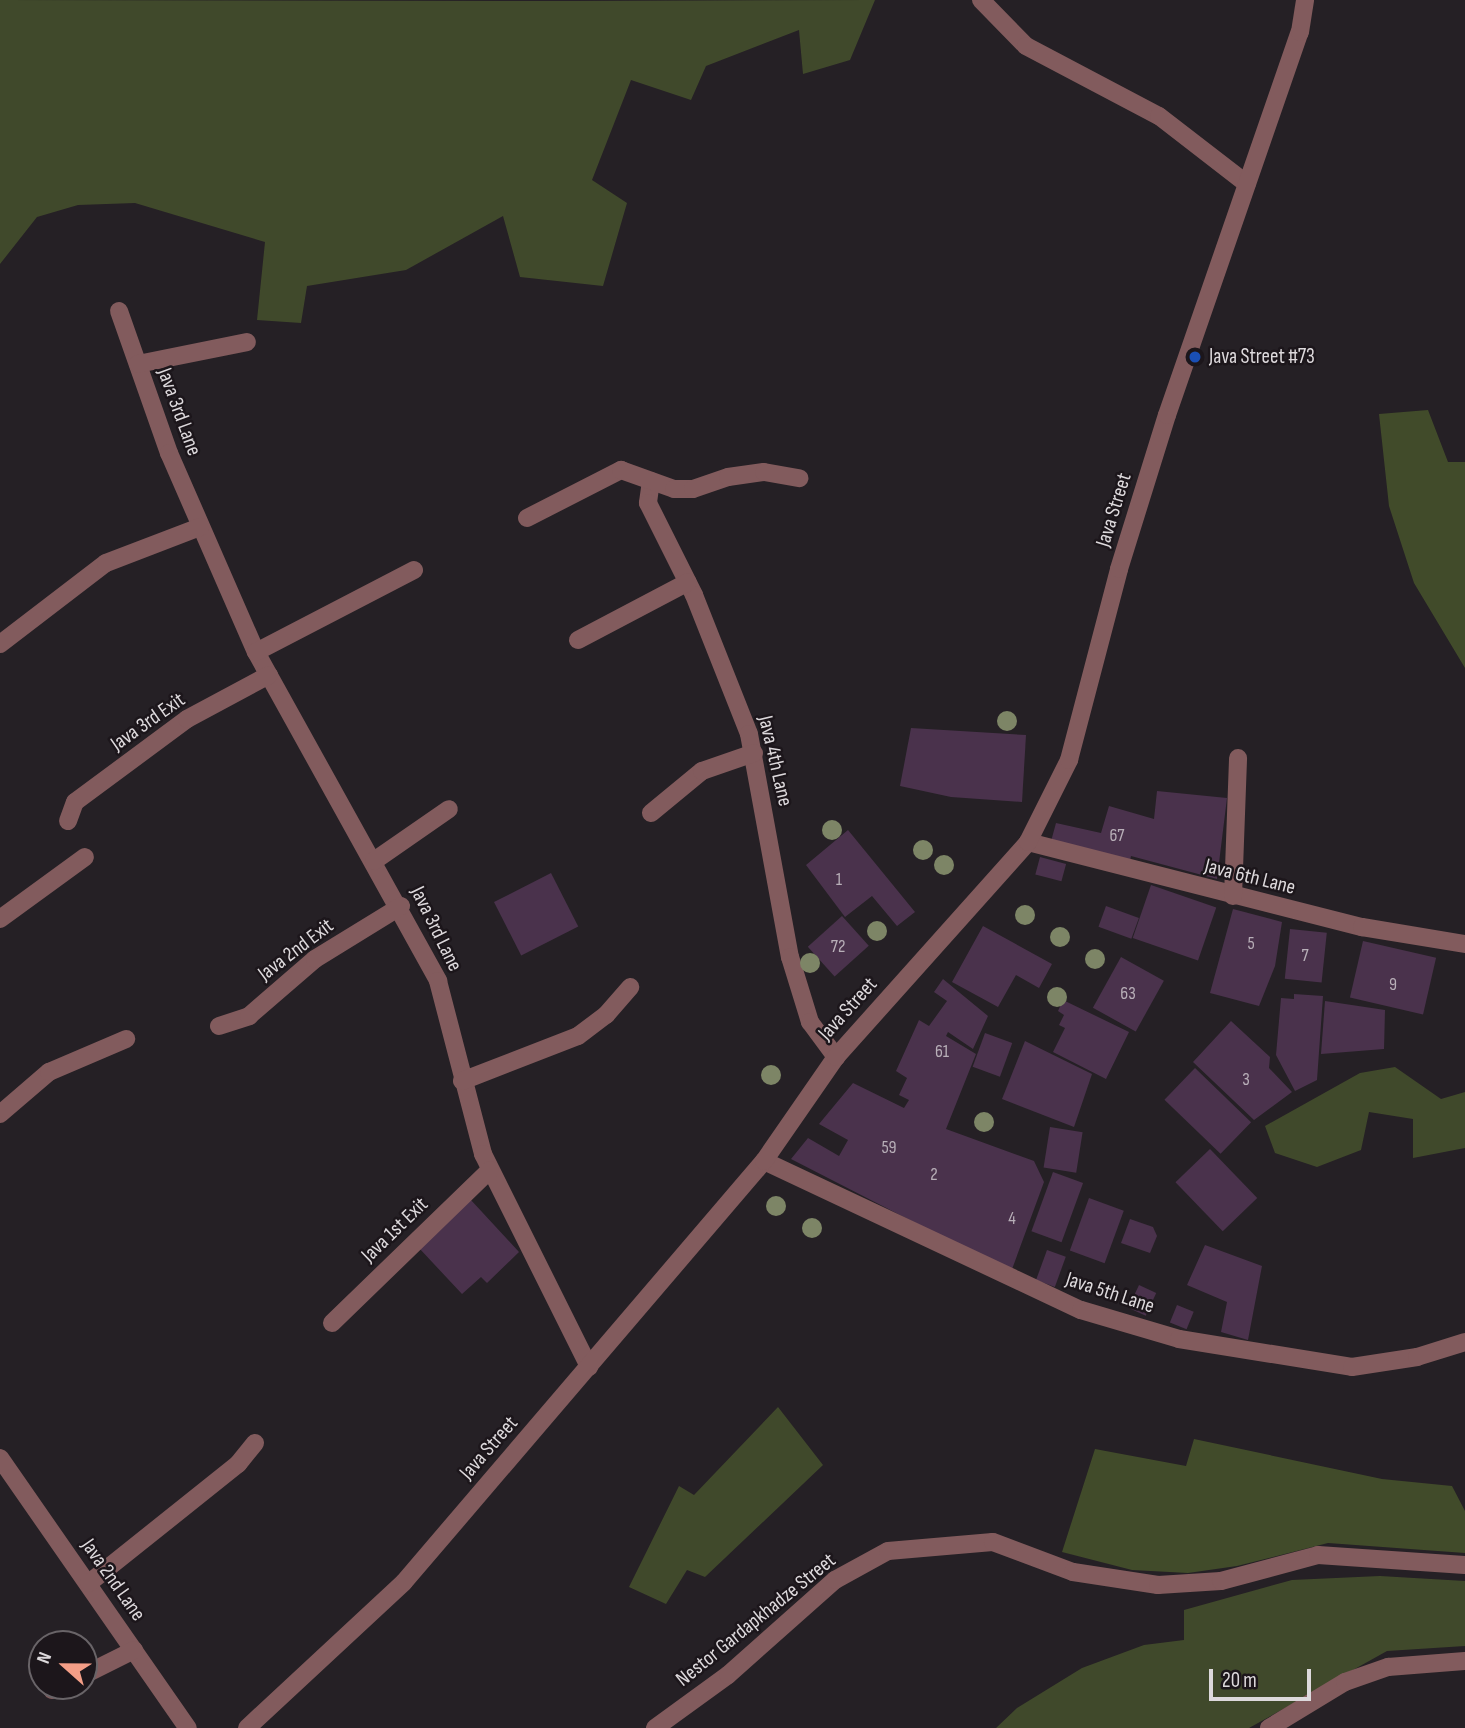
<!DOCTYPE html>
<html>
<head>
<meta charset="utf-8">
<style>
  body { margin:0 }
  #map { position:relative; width:1465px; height:1728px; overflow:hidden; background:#252025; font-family:"Sofia Sans Condensed",sans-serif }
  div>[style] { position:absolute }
  .green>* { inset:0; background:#40492b }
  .forest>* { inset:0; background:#414b2a }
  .building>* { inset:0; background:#4a324c; transform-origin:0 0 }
  .minor>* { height:18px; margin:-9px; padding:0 9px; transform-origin:9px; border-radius:9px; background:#825b5d }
  .trees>* { width:20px; height:20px; margin:-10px; border-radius:50%; background:#7d8566 }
  .dots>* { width:19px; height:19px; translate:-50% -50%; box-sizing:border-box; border:4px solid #1c161b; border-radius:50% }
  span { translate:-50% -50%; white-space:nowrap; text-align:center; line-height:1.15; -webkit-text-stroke:5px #1c161b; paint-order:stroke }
  .number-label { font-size:18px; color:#b8afb8 }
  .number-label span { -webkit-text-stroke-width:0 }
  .poi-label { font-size:21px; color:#ddd9dc }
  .left { translate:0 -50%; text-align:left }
  .street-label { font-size:21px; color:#ddd9dc }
  .north { position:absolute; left:28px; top:1630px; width:70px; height:70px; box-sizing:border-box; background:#1c161b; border:2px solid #696468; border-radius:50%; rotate:291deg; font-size:19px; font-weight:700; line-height:28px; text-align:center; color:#ddd9dc }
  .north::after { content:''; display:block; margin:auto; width:24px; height:32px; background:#f49e87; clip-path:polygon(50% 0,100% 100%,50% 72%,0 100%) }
  .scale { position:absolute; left:1209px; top:1669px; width:102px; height:32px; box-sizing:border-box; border:4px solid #ddd9dc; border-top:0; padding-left:9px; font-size:21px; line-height:24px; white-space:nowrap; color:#ddd9dc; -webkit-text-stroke:5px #1c161b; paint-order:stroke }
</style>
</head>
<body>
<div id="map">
  <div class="green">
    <div style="clip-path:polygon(0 0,571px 1px,875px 0,850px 60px,803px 74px,799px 30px,706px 66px,691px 100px,631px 80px,592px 180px,627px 203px,603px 286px,520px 277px,503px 216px,406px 270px,307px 286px,301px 323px,257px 320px,265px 242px,135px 203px,78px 205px,37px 217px,0 264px)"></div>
    <div style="clip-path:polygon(1395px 1067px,1441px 1099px,1465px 1092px,1465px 1148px,1413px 1158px,1413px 1119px,1369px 1112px,1361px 1150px,1317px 1167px,1275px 1153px,1265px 1126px,1360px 1073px)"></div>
    <div style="clip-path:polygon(778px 1407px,823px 1465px,705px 1577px,687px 1570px,666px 1604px,629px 1587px,679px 1486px,694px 1495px)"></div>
    <div style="clip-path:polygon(1380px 1576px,1465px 1581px,1465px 1646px,1387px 1651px,1249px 1728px,996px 1728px,1017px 1708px,1082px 1668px,1144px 1645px,1184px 1640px,1184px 1610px,1292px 1580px)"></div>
  </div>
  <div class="forest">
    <div style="clip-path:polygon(1428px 410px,1448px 462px,1465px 462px,1465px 668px,1414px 583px,1389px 506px,1379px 414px)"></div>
    <div style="clip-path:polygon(1194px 1439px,1382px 1479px,1452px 1486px,1465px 1511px,1465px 1553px,1328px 1543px,1237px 1566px,1188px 1573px,1132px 1570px,1062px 1552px,1095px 1449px,1186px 1466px)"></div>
  </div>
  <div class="building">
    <div style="clip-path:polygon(911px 728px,1026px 735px,1022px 802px,951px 797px,900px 786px)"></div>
    <div style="clip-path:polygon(1157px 791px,1227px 798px,1217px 879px,1131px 856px,1129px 866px,1050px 845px,1056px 823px,1101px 833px,1109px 806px,1154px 819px)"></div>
    <div style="clip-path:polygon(848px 830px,915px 912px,897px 926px,872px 896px,845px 917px,806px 865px)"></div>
    <div style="left:1040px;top:857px;width:27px;height:18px;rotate:15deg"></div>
    <div style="left:551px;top:873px;width:60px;height:64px;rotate:63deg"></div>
    <div style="left:1151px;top:885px;width:69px;height:56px;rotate:19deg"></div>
    <div style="left:1106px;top:906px;width:35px;height:22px;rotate:20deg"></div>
    <div style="clip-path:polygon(1233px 909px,1282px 922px,1275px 966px,1259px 1006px,1210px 993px)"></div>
    <div style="left:842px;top:916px;width:40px;height:46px;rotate:48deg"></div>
    <div style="clip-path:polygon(983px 926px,1052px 964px,1039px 988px,1016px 975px,998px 1007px,952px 982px)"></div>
    <div style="left:1290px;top:929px;width:37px;height:50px;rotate:6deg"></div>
    <div style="left:1363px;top:941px;width:75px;height:58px;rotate:13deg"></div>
    <div style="left:1121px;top:957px;width:49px;height:58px;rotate:29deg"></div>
    <div style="clip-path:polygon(943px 979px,988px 1016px,973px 1049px,948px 1032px,946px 1036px,976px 1054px,946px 1129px,1034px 1161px,1044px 1182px,1011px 1272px,791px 1159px,808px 1138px,839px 1156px,848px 1140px,819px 1124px,853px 1083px,904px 1108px,909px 1100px,899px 1095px,907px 1078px,896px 1071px,919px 1020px,929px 1026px,947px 1001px,934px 992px)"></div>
    <div style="clip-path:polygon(1294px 994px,1323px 996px,1317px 1080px,1295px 1091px,1276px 1055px,1281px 998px,1294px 999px)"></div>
    <div style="clip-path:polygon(1063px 1000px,1129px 1032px,1106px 1079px,1053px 1052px,1065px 1028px,1059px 1025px,1064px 1015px,1058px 1011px)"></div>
    <div style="clip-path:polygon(1325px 1001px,1385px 1010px,1384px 1049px,1321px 1054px)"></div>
    <div style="clip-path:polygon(1231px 1021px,1270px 1057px,1269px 1068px,1292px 1092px,1254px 1120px,1193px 1062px)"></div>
    <div style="left:985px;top:1033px;width:29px;height:36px;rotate:20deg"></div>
    <div style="clip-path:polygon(1025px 1041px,1092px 1074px,1074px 1127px,1002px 1099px)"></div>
    <div style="left:1195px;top:1068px;width:78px;height:44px;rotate:44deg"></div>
    <div style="left:1050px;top:1127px;width:33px;height:41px;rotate:9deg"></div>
    <div style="left:1210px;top:1149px;width:68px;height:48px;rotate:46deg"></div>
    <div style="left:1053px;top:1172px;width:32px;height:63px;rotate:20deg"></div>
    <div style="left:1089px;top:1198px;width:37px;height:56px;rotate:20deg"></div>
    <div style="clip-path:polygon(470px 1199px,519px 1252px,487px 1283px,481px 1277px,462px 1294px,419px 1248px)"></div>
    <div style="clip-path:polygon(1130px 1219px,1153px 1227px,1157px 1236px,1150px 1253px,1121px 1243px)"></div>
    <div style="clip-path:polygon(1205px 1245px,1262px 1266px,1248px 1340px,1221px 1332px,1227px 1302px,1187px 1285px)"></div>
    <div style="left:1047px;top:1250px;width:20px;height:32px;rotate:20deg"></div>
    <div style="left:1139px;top:1285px;width:19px;height:25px;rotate:25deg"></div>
    <div style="left:1177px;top:1305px;width:18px;height:19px;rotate:22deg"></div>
  </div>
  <div class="minor">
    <div style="left:981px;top:0;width:64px;rotate:45.6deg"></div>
    <div style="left:1026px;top:46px;width:150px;rotate:27.8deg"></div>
    <div style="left:1159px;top:116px;width:111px;rotate:37.7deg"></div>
    <div style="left:119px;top:311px;width:151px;rotate:70.6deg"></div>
    <div style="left:169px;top:453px;width:217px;rotate:66.4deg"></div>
    <div style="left:256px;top:652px;width:376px;rotate:61deg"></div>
    <div style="left:438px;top:981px;width:179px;rotate:75.4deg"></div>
    <div style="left:483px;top:1154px;width:238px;rotate:63.5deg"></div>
    <div style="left:138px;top:364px;width:111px;rotate:-11.4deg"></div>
    <div style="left:651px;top:481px;width:22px;rotate:98deg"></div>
    <div style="left:648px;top:503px;width:103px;rotate:63.4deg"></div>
    <div style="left:694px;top:595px;width:149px;rotate:68.4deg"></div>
    <div style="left:749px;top:734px;width:227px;rotate:79.6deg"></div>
    <div style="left:790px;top:957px;width:68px;rotate:72.9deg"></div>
    <div style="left:810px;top:1022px;width:44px;rotate:53.4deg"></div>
    <div style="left:527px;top:518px;width:106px;rotate:-27.1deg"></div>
    <div style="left:621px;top:470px;width:56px;rotate:19.7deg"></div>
    <div style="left:674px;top:489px;width:19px"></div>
    <div style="left:693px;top:489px;width:37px;rotate:-19deg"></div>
    <div style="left:728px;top:477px;width:36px;rotate:-8deg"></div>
    <div style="left:764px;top:472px;width:36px;rotate:10deg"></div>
    <div style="left:578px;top:640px;width:124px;rotate:-27.8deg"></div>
    <div style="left:0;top:644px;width:133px;rotate:-37.4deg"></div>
    <div style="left:106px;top:563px;width:101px;rotate:-21deg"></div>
    <div style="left:256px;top:652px;width:178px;rotate:-27.4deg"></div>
    <div style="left:651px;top:813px;width:66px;rotate:-39.5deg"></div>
    <div style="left:702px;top:771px;width:55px;rotate:-19.1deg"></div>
    <div style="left:68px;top:821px;width:20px;rotate:-70deg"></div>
    <div style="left:75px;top:802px;width:139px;rotate:-36.5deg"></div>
    <div style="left:187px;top:719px;width:93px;rotate:-28.2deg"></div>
    <div style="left:1028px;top:842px;width:345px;rotate:14.3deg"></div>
    <div style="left:1362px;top:927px;width:104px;rotate:9.4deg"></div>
    <div style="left:374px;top:861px;width:91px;rotate:-34.7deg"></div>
    <div style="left:1233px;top:896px;width:138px;rotate:-87.9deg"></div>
    <div style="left:0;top:919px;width:105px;rotate:-36.1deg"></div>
    <div style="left:219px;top:1026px;width:32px;rotate:-18deg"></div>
    <div style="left:249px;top:1016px;width:87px;rotate:-40.8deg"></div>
    <div style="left:315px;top:959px;width:101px;rotate:-31.6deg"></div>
    <div style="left:462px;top:1081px;width:124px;rotate:-21.2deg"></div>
    <div style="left:578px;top:1036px;width:35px;rotate:-37deg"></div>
    <div style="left:606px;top:1015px;width:37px;rotate:-49deg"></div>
    <div style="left:0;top:1114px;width:65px;rotate:-40.6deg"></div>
    <div style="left:49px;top:1072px;width:84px;rotate:-23.2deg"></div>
    <div style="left:764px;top:1161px;width:350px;rotate:25.2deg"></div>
    <div style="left:1081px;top:1310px;width:102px;rotate:16.5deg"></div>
    <div style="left:1179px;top:1339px;width:175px;rotate:9.2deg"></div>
    <div style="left:1352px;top:1367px;width:66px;rotate:-8.7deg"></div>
    <div style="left:1417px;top:1357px;width:50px;rotate:-17.4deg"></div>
    <div style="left:332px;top:1323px;width:220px;rotate:-44.1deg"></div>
    <div style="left:0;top:1458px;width:329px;rotate:55.2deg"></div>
    <div style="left:89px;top:1583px;width:191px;rotate:-38.6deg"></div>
    <div style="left:238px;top:1464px;width:27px;rotate:-51deg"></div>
    <div style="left:84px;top:1675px;width:56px;rotate:-26.6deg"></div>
    <div style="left:52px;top:1690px;width:9px;rotate:-27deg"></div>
    <div style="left:247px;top:1728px;width:214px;rotate:-42.9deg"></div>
    <div style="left:404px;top:1582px;width:554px;rotate:-49.47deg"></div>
    <div style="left:764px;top:1161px;width:126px;rotate:-55.3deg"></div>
    <div style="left:836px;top:1057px;width:288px;rotate:-48.2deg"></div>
    <div style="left:1028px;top:842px;width:92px;rotate:-63.4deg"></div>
    <div style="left:1069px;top:760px;width:197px;rotate:-75.3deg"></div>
    <div style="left:1119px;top:569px;width:161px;rotate:-72.7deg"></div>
    <div style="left:1167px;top:415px;width:405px;rotate:-70.9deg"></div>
    <div style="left:1300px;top:32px;width:32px;rotate:-81deg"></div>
    <div style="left:655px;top:1728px;width:90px;rotate:-36deg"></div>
    <div style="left:728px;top:1675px;width:143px;rotate:-41.6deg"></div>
    <div style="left:835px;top:1580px;width:60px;rotate:-28.7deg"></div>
    <div style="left:888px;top:1551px;width:105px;rotate:-4.9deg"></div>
    <div style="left:993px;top:1542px;width:85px;rotate:20.6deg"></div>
    <div style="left:1073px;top:1572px;width:86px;rotate:8.7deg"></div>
    <div style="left:1158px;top:1585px;width:63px;rotate:-3.6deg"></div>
    <div style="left:1221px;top:1581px;width:100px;rotate:-15deg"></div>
    <div style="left:1318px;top:1555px;width:147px;rotate:3.9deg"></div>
    <div style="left:1269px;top:1728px;width:89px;rotate:-31.2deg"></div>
    <div style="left:1345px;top:1682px;width:46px;rotate:-19.2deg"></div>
    <div style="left:1388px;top:1667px;width:77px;rotate:-4.5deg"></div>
  </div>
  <div class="trees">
    <div style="left:1007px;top:721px"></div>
    <div style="left:832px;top:830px"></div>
    <div style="left:923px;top:850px"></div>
    <div style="left:944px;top:865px"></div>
    <div style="left:1025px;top:915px"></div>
    <div style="left:877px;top:931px"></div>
    <div style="left:1060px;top:937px"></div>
    <div style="left:1095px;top:959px"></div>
    <div style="left:810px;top:963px"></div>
    <div style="left:1057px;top:997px"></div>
    <div style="left:771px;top:1075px"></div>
    <div style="left:984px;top:1122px"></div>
    <div style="left:776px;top:1206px"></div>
    <div style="left:812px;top:1228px"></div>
  </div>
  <div class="dots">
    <div style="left:1195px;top:357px;background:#1a4fb4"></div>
  </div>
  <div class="number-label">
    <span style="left:1117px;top:836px">67</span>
    <span style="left:839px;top:880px">1</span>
    <span style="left:1251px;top:944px">5</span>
    <span style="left:838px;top:947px">72</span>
    <span style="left:1305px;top:956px">7</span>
    <span style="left:1393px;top:985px">9</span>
    <span style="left:1128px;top:994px">63</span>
    <span style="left:942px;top:1052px">61</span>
    <span style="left:1246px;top:1080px">3</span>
    <span style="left:889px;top:1148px">59</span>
    <span style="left:934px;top:1175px">2</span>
    <span style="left:1012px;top:1219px">4</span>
  </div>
  <div class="poi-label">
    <span class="left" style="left:1209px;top:357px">Java Street #73</span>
  </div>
  <div class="street-label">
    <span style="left:179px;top:412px;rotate:70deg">Java 3rd Lane</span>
    <span style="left:1114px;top:510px;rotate:-73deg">Java Street</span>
    <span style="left:148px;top:722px;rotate:-35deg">Java 3rd Exit</span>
    <span style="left:775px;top:761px;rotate:77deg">Java 4th Lane</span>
    <span style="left:1250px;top:877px;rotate:14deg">Java 6th Lane</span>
    <span style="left:436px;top:929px;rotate:64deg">Java 3rd Lane</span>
    <span style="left:296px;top:950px;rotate:-37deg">Java 2nd Exit</span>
    <span style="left:848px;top:1009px;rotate:-48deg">Java Street</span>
    <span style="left:395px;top:1230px;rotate:-44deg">Java 1st Exit</span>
    <span style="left:1110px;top:1293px;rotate:18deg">Java 5th Lane</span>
    <span style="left:489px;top:1448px;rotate:-49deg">Java Street</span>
    <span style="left:113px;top:1580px;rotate:55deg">Java 2nd Lane</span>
    <span style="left:756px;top:1620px;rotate:-39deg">Nestor Gardapkhadze Street</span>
  </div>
  <div class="north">N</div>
  <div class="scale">20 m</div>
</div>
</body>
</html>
